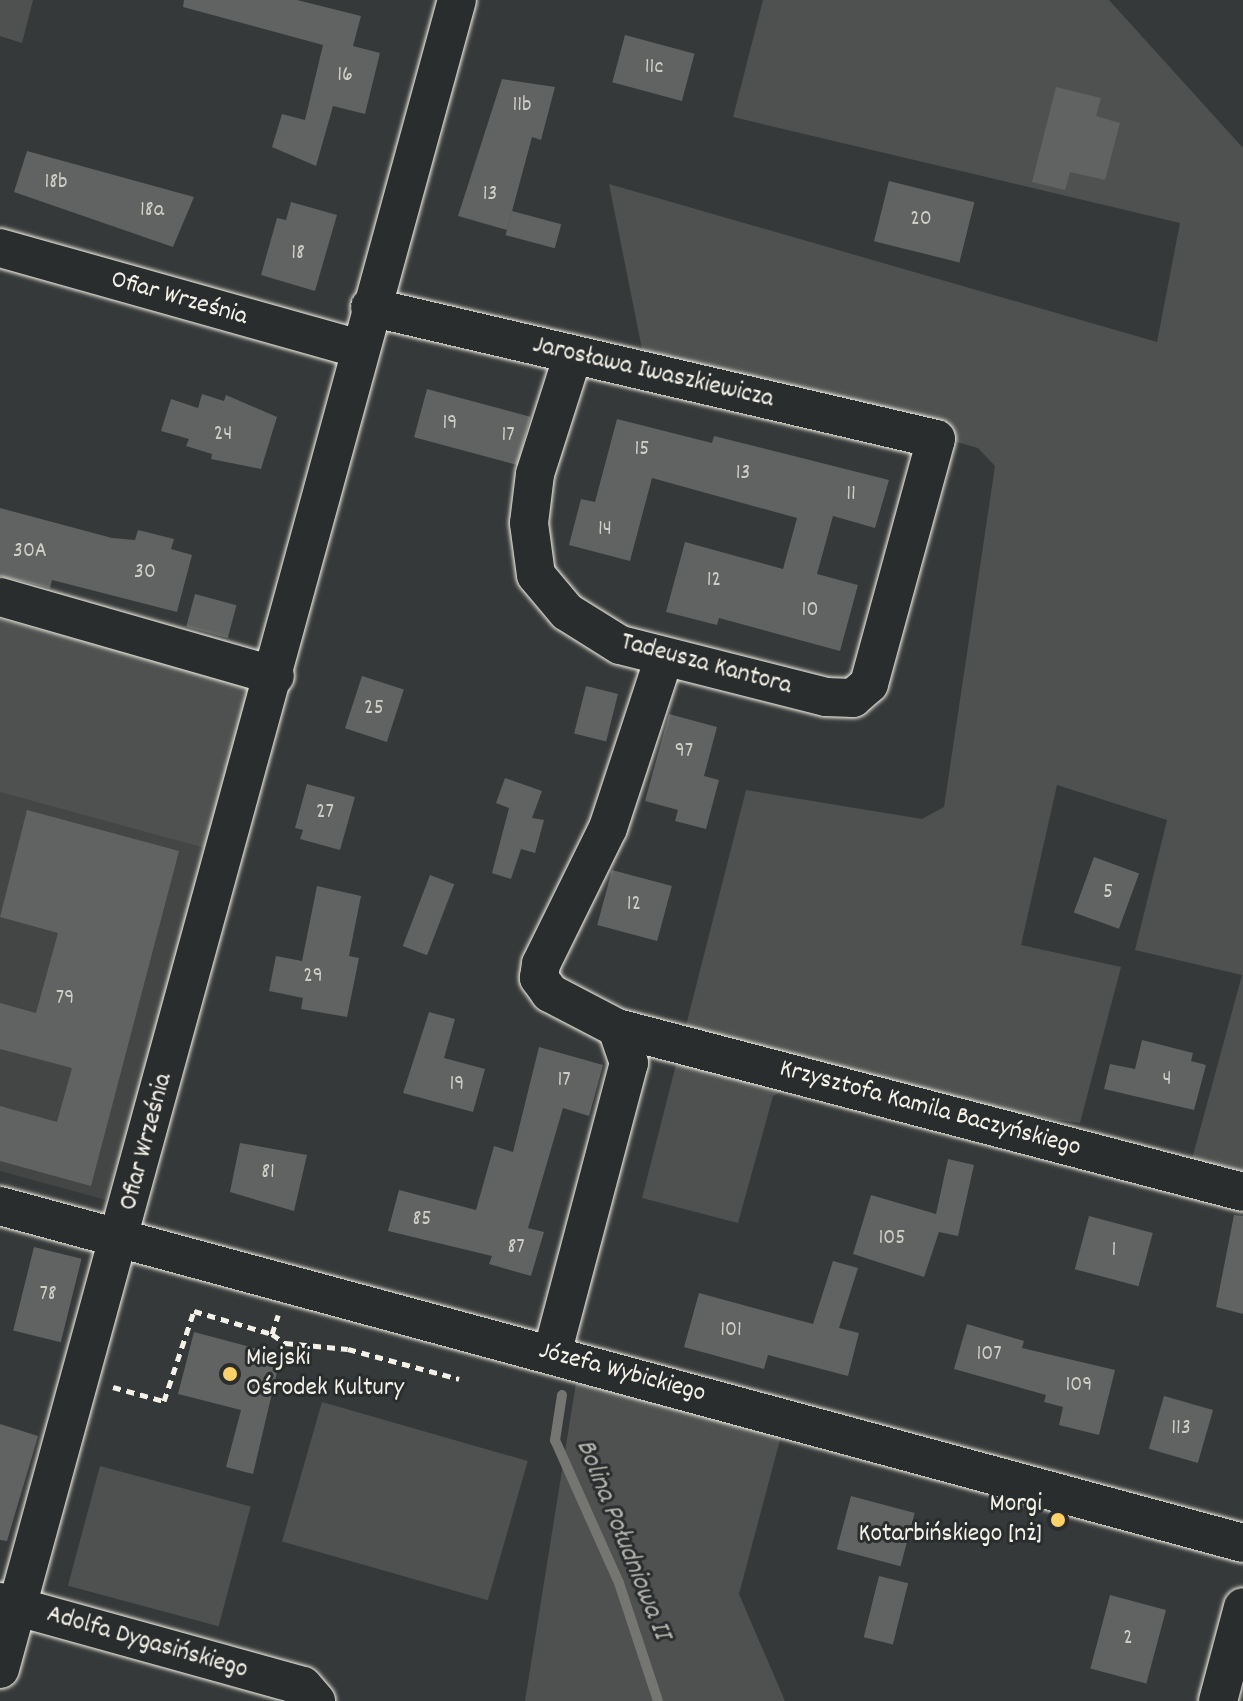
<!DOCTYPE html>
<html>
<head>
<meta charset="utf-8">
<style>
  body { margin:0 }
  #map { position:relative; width:1243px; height:1701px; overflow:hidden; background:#363939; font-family:Dekko,sans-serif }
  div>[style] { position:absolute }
  .built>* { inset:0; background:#434645 }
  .green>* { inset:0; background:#4e514f; transform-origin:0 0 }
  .stream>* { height:10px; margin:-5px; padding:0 5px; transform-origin:5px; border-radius:5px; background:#757572 }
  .building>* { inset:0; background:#616362; transform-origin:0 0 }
  .path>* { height:5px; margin-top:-2.5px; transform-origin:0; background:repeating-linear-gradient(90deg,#f4f1e8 0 8px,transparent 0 14px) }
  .roads { filter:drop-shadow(0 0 2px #f4f1e8) drop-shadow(0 0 2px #f4f1e8) }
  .minor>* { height:38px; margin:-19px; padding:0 19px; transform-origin:19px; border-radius:19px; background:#2a2d2e }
  .dots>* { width:22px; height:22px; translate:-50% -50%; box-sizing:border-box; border:4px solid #2a2d2e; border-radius:50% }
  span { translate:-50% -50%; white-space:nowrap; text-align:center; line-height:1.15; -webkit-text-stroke:6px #2a2d2e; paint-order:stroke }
  .number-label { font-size:22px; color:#cfcec6 }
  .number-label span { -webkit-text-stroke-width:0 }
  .street-label { font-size:26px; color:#f4f1e8 }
  .poi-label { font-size:26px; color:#f4f1e8 }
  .left { translate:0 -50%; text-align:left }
  .right { translate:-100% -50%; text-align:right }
  .water-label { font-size:28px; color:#b4b3ad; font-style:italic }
</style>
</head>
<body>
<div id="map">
  <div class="built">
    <div style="clip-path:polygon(0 787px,213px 843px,106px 1200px,0 1171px)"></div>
  </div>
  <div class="green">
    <div style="clip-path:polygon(0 0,33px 0,22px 43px,0 36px)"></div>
    <div style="clip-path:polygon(763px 0,1109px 0,1243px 148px,1243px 1171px,1192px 1159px,1242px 975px,1135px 950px,1167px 820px,1057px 785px,1021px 945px,1121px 967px,1080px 1123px,795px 1083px,773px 1096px,738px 1223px,642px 1198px,746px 790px,922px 819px,944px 807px,995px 466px,978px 448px,643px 354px,609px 184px,1157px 342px,1180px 223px,733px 117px)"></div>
    <div style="clip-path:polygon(0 619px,250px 686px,205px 848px,0 792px)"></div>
    <div style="clip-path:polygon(576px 1383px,781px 1436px,739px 1594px,785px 1701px,525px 1701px)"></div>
    <div style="left:322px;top:1402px;width:214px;height:145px;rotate:16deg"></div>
    <div style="left:100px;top:1466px;width:156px;height:124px;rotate:15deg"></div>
  </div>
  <div class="stream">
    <div style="left:562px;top:1395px;width:46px;rotate:98.8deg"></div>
    <div style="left:555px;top:1440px;width:157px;rotate:65.9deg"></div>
    <div style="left:619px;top:1583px;width:124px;rotate:71.7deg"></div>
  </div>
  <div class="building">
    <div style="clip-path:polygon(184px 0,297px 0,361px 16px,353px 46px,380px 53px,365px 114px,333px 106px,316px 166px,272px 147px,282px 114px,305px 120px,323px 45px,183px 7px)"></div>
    <div style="left:625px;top:35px;width:72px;height:49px;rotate:15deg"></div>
    <div style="clip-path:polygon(502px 79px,555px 87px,541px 140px,532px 137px,507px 230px,458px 216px)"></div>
    <div style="clip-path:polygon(1056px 87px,1101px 98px,1096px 116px,1120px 123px,1105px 180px,1070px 172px,1065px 190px,1032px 182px)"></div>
    <div style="clip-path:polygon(27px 151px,194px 197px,173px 247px,14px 192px)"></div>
    <div style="left:889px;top:181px;width:88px;height:62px;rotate:14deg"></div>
    <div style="clip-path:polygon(291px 202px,337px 215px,315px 291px,261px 275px,277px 218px,286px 220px)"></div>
    <div style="left:512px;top:211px;width:51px;height:25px;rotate:15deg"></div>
    <div style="left:427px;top:389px;width:107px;height:50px;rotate:15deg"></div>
    <div style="clip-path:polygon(202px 394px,224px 401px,226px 395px,277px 417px,261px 469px,211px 459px,212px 454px,186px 446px,189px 439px,161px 431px,171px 399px,198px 408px)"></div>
    <div style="clip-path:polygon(617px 419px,712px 443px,714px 436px,889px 480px,875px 528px,833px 516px,817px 574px,858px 585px,840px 651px,719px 618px,717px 625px,666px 612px,685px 542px,783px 569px,797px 518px,652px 478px,630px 561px,569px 545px,581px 499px,595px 502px)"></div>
    <div style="clip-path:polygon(0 508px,112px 538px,135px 540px,138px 530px,174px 539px,171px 549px,192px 555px,177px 612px,52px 580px,50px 588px,0 576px)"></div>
    <div style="left:195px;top:594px;width:43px;height:34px;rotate:15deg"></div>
    <div style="left:362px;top:676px;width:44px;height:55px;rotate:18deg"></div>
    <div style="left:586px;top:686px;width:33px;height:49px;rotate:14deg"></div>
    <div style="clip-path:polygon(669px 714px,717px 727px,704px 776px,719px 780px,706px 829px,675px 821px,678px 810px,645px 801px)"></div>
    <div style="clip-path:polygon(505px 778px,542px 791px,532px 818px,544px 820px,535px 853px,521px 849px,511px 879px,492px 873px,509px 808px,496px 803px)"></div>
    <div style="clip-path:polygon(307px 784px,355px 797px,340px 850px,300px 839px,303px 830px,295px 828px)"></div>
    <div style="clip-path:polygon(27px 810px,179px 851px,91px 1186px,0 1161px,0 1106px,57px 1122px,72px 1068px,0 1049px,0 1003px,36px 1013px,58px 933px,0 917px)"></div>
    <div style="left:1094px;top:857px;width:48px;height:59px;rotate:20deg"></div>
    <div style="left:612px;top:870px;width:62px;height:57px;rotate:15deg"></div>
    <div style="left:430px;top:875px;width:26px;height:76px;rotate:21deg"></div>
    <div style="clip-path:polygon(317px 886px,361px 896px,349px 956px,359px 958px,347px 1017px,301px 1009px,303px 998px,269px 991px,276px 956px,302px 961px)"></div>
    <div style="clip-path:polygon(429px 1012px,455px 1019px,444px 1058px,485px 1069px,473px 1112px,403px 1093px)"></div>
    <div style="clip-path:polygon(1142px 1040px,1193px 1053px,1191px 1061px,1206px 1065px,1194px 1110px,1104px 1089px,1110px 1064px,1135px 1069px)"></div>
    <div style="clip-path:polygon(539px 1047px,603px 1065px,589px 1116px,563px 1108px,528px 1228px,544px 1232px,531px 1276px,489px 1264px,492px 1256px,388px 1231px,399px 1190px,476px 1210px,494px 1146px,513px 1152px)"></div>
    <div style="clip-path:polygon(240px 1143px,307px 1155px,294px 1211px,230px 1192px)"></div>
    <div style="clip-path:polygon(948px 1159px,974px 1165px,958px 1236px,939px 1232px,924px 1277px,853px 1254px,871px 1195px,936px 1214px)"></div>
    <div style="clip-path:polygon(1234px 1215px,1243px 1216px,1243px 1314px,1216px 1307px)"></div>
    <div style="left:1089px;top:1216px;width:66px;height:55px;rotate:15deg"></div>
    <div style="left:34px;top:1247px;width:49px;height:86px;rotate:14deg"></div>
    <div style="clip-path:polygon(833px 1261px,858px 1268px,839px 1328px,859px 1333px,848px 1376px,768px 1355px,764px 1369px,684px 1347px,699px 1293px,813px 1324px)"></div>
    <div style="clip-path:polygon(967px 1324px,1024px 1341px,1022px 1348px,1115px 1370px,1099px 1435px,1059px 1425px,1063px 1407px,1044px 1402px,1046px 1395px,954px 1369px)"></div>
    <div style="clip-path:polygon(194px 1332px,281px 1355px,253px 1474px,226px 1467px,241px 1410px,178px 1394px)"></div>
    <div style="left:1164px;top:1396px;width:51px;height:55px;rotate:16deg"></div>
    <div style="clip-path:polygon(0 1424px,38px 1436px,7px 1541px,0 1540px)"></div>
    <div style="left:851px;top:1496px;width:66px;height:55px;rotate:15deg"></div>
    <div style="left:879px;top:1576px;width:30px;height:63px;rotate:14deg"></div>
    <div style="left:1110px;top:1595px;width:58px;height:76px;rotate:15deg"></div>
  </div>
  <div class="path">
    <div style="left:272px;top:1334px;width:16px;rotate:35deg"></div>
    <div style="left:285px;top:1343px;width:63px;rotate:5.4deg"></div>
    <div style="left:348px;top:1349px;width:115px;rotate:15.1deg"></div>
    <div style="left:113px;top:1387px;width:53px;rotate:15.4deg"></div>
    <div style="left:164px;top:1401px;width:95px;rotate:-71.6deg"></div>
    <div style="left:194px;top:1311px;width:81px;rotate:16.4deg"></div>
    <div style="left:272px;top:1334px;width:20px;rotate:-72deg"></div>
  </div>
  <div class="roads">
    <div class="minor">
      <div style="left:0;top:248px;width:373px;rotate:15.7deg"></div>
      <div style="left:370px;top:307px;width:581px;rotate:13.13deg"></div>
      <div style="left:936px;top:439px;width:254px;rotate:105.3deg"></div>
      <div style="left:869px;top:684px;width:21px;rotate:139deg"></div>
      <div style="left:853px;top:698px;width:27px;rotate:-178deg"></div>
      <div style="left:826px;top:697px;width:212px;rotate:-165.8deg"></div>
      <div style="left:620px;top:645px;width:62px;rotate:-148.1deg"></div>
      <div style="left:567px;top:612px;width:48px;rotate:-130deg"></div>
      <div style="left:536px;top:575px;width:52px;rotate:-97.7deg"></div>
      <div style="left:529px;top:523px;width:49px;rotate:-83deg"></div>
      <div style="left:535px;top:474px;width:125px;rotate:-72.3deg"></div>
      <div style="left:0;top:597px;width:286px;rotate:16deg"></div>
      <div style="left:617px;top:1028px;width:647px;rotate:14.68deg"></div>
      <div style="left:0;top:1206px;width:1288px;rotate:15.17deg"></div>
      <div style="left:552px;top:1354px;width:301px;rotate:-75.2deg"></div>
      <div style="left:629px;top:1063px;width:37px;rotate:-109deg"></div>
      <div style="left:617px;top:1028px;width:76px;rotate:-152.4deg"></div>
      <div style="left:550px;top:993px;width:19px;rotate:-126deg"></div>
      <div style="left:539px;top:978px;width:14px;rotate:-82deg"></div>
      <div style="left:541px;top:964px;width:152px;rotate:-63.8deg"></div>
      <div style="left:608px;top:828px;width:179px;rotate:-71.8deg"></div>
      <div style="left:0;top:1602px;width:314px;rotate:15.5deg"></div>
      <div style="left:303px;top:1686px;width:20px;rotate:49deg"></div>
      <div style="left:0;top:1669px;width:1730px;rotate:-74.69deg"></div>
      <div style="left:1218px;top:1701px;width:97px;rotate:-75.1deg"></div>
    </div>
  </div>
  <div class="dots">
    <div style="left:230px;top:1374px;background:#ffd166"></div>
    <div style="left:1058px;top:1520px;background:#ffd166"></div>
  </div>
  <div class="number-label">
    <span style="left:654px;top:68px">11c</span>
    <span style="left:345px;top:76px">16</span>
    <span style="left:522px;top:106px">11b</span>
    <span style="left:56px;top:183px">18b</span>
    <span style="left:490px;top:195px">13</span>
    <span style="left:152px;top:211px">18a</span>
    <span style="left:921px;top:220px">20</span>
    <span style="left:298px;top:254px">18</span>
    <span style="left:450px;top:424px">19</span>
    <span style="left:223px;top:435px">24</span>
    <span style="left:508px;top:436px">17</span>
    <span style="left:642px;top:450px">15</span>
    <span style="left:743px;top:474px">13</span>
    <span style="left:851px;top:495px">11</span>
    <span style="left:605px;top:530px">14</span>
    <span style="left:30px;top:552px">30A</span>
    <span style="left:145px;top:573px">30</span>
    <span style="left:714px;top:581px">12</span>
    <span style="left:810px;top:611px">10</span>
    <span style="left:374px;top:709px">25</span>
    <span style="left:684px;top:752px">97</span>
    <span style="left:325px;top:813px">27</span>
    <span style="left:1108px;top:893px">5</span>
    <span style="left:634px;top:905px">12</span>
    <span style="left:313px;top:977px">29</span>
    <span style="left:65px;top:999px">79</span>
    <span style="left:1167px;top:1080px">4</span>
    <span style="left:564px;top:1081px">17</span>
    <span style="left:457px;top:1085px">19</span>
    <span style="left:268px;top:1173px">81</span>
    <span style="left:422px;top:1220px">85</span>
    <span style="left:892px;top:1239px">105</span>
    <span style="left:516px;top:1248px">87</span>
    <span style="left:1114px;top:1251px">1</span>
    <span style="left:48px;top:1295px">78</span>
    <span style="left:731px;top:1331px">101</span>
    <span style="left:989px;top:1355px">107</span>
    <span style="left:1079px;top:1386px">109</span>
    <span style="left:1181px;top:1429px">113</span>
    <span style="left:1128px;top:1639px">2</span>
  </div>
  <div class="street-label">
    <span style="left:179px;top:299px;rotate:16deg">Ofiar Września</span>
    <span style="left:653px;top:373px;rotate:13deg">Jarosława Iwaszkiewicza</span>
    <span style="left:706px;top:665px;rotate:15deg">Tadeusza Kantora</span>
    <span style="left:930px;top:1109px;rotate:15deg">Krzysztofa Kamila Baczyńskiego</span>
    <span style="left:147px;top:1142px;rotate:-75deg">Ofiar Września</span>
    <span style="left:622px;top:1373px;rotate:15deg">Józefa Wybickiego</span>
    <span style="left:147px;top:1643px;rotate:16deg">Adolfa Dygasińskiego</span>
  </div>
  <div class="poi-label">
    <span class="left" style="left:246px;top:1374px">Miejski<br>Ośrodek Kultury</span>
    <span class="right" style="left:1042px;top:1520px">Morgi<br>Kotarbińskiego [nż]</span>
  </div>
  <div class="water-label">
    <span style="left:622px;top:1540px;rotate:68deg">Bolina Południowa II</span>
  </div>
</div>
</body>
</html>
